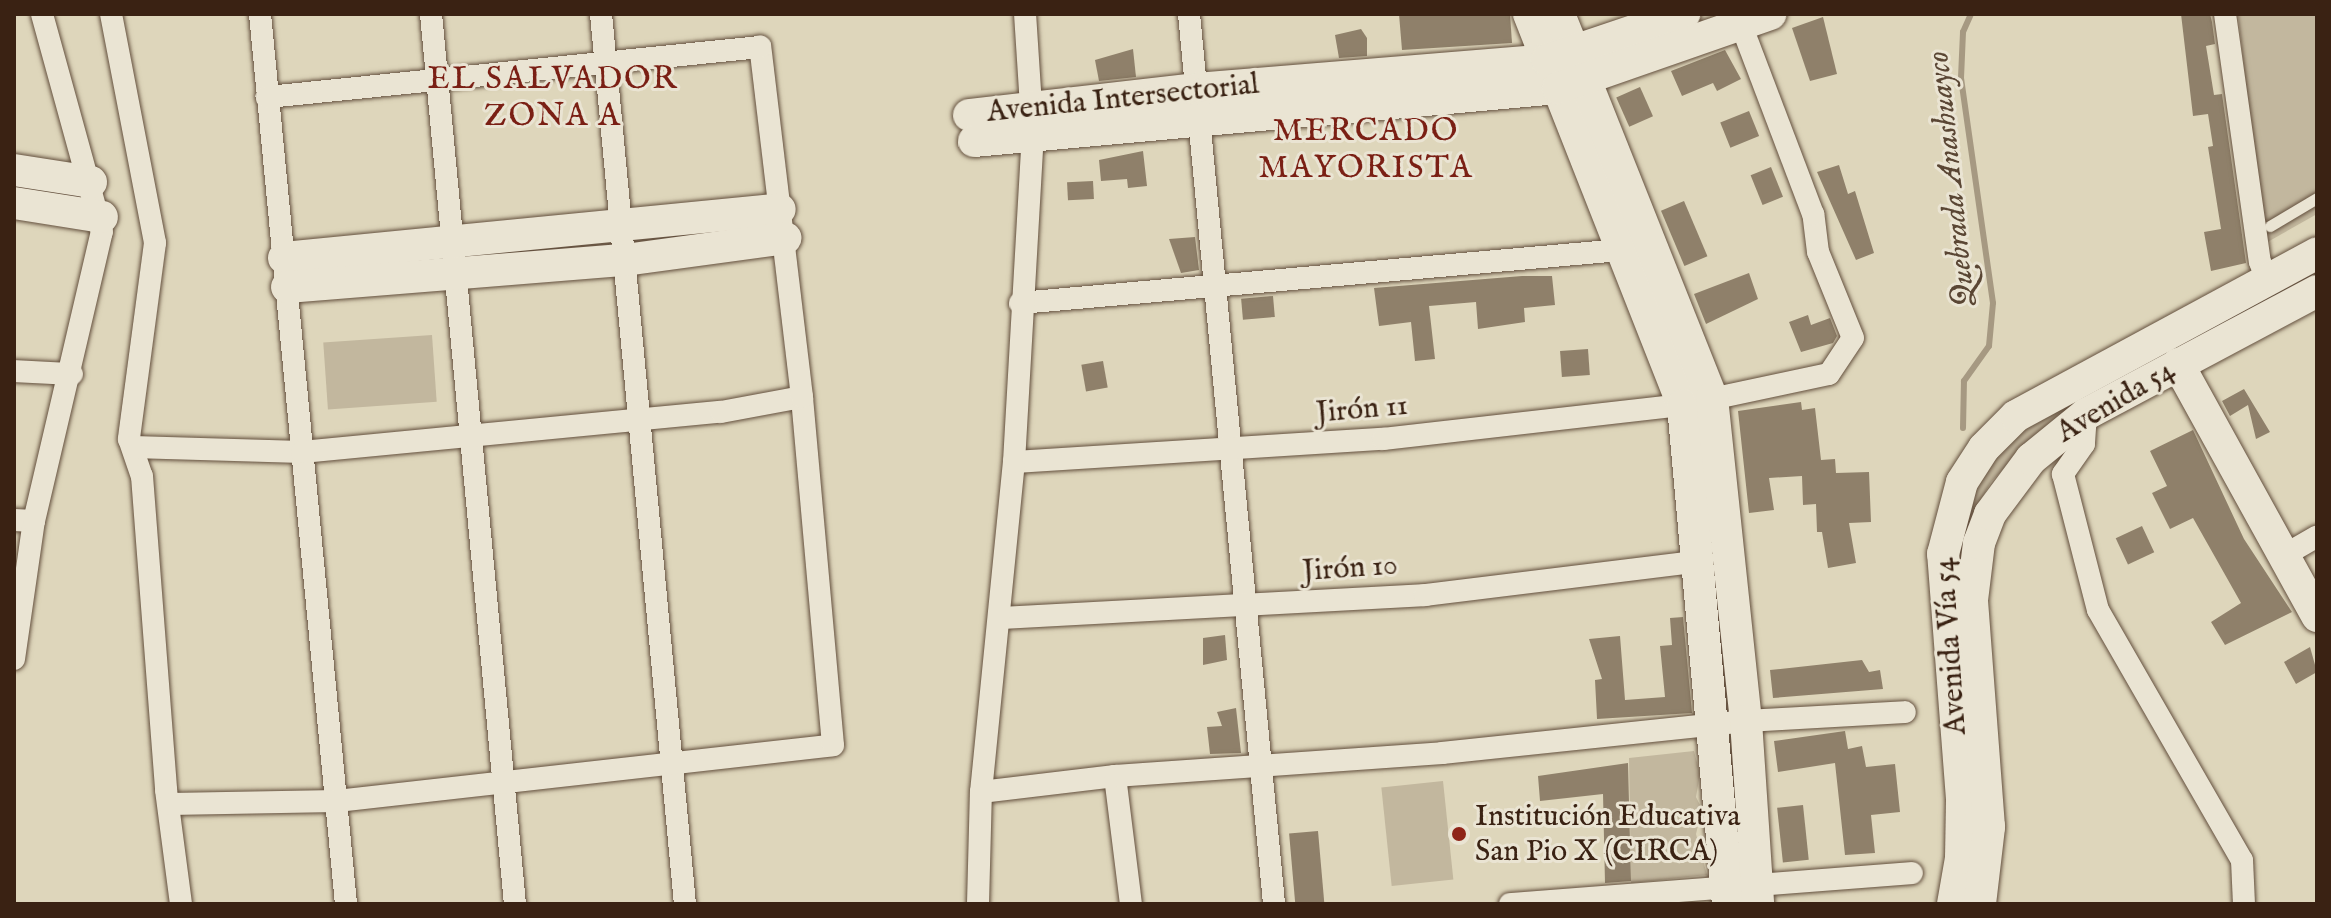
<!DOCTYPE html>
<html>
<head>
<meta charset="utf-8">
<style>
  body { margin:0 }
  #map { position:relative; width:2331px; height:918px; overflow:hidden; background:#ded6bb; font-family:"IM FELL English",serif }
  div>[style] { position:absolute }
  .green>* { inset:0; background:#c2b79e; transform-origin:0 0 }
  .stream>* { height:6px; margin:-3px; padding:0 3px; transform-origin:3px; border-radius:3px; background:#a69982 }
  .building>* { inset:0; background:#8f806a; transform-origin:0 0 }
  .roads { filter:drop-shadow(0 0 2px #634f3d) drop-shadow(0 0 2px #634f3d) }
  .lane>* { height:11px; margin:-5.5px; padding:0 5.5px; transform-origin:5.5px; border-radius:5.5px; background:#eae4d3 }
  .street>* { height:22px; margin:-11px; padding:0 11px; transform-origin:11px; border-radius:11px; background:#eae4d3 }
  .secondary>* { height:32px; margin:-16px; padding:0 16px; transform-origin:16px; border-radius:16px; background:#eae4d3 }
  .dots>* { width:22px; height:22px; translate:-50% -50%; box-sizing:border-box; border:4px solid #eae4d3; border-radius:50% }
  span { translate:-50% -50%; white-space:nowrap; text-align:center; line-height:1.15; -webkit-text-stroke:6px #eae4d3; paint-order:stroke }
  .street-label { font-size:30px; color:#3a2213 }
  .poi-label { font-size:30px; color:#3a2213 }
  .left { translate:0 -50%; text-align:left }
  .neighbourhood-label { font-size:32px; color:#7a1f14; letter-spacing:2px }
  .water-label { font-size:32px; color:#5a4634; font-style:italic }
  .frame { position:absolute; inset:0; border:16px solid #3a2213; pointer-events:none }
</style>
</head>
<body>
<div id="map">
  <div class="green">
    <div style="clip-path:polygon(2238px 14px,2317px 14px,2317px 214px,2264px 244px)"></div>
    <div style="clip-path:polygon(2317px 264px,2317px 279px,2030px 440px,1991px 482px,1980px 501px,1971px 880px,1956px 550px,1978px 481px,2021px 427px)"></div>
    <div style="left:432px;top:335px;width:67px;height:109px;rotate:86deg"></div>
    <div style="clip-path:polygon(1694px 751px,1700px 774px,1696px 797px,1702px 809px,1696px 834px,1707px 875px,1631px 883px,1629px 758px)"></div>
    <div style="left:1443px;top:781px;width:99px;height:62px;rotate:84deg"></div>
  </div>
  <div class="stream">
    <div style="left:1963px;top:428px;width:47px;rotate:-88.8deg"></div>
    <div style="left:1964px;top:381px;width:43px;rotate:-54.5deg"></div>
    <div style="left:1989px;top:346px;width:43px;rotate:-84.7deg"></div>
    <div style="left:1993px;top:303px;width:227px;rotate:-98.1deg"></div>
    <div style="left:1961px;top:78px;width:46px;rotate:-87.5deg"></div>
    <div style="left:1963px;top:32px;width:20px;rotate:-66deg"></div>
  </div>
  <div class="building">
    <div style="clip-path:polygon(1399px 14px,1510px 14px,1512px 43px,1402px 50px)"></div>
    <div style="clip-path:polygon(2181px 14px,2210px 14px,2212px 22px,2215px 44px,2206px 46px,2214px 95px,2222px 94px,2246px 263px,2211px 271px,2204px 232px,2221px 229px,2208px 147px,2213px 146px,2208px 114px,2193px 116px)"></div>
    <div style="clip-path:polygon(1823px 17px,1837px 74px,1810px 81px,1792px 28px)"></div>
    <div style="clip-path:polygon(1361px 29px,1367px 38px,1367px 56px,1339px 58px,1335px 35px)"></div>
    <div style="clip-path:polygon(1133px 49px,1136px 77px,1099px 81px,1095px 60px)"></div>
    <div style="clip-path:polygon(1725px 50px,1741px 79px,1717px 91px,1713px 83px,1682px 96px,1671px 71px)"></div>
    <div style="left:1640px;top:87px;width:32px;height:26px;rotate:66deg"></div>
    <div style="left:1749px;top:111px;width:27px;height:31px;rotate:68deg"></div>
    <div style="clip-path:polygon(1143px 151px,1147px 186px,1128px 188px,1127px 179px,1101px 181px,1099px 160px)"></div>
    <div style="clip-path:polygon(1839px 165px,1848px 194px,1855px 191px,1874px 253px,1856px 260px,1817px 172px)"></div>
    <div style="left:1771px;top:167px;width:32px;height:22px;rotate:68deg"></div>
    <div style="left:1093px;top:181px;width:18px;height:26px;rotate:87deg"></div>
    <div style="left:1684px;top:201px;width:60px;height:25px;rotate:67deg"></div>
    <div style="clip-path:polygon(1195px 237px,1199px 270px,1181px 273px,1169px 239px)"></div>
    <div style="clip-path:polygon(1749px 273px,1758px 299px,1706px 324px,1694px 294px)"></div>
    <div style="clip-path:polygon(1522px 276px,1552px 276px,1555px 305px,1524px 308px,1525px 322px,1478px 329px,1476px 302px,1429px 306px,1435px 359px,1415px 361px,1411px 322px,1379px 326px,1374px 288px)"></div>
    <div style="left:1273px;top:296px;width:21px;height:32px;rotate:85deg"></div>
    <div style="clip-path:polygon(1808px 315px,1811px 325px,1830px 318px,1837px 336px,1833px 343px,1801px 352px,1789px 322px)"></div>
    <div style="left:1588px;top:349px;width:26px;height:28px;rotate:86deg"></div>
    <div style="left:1103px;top:361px;width:27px;height:22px;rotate:80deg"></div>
    <div style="clip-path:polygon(2244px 389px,2270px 432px,2256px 439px,2248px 405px,2230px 416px,2222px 401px)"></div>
    <div style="clip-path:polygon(1801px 402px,1802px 410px,1815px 408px,1821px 460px,1835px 459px,1836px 473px,1869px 472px,1871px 522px,1849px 523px,1856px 563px,1828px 568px,1822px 532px,1817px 532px,1816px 504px,1803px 505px,1802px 476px,1769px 478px,1774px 510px,1749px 513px,1738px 411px)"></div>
    <div style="clip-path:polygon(2193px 430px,2244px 539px,2292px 612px,2225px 645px,2211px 622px,2241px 603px,2193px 518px,2170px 529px,2152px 493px,2167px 486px,2150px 451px)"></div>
    <div style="left:2142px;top:526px;width:29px;height:29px;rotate:65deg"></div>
    <div style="clip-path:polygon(1683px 617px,1692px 713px,1597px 719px,1595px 680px,1602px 679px,1589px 639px,1620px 636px,1625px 700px,1665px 697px,1660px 646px,1672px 645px,1670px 618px)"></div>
    <div style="clip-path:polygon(1225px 635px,1227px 660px,1203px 665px,1203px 638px)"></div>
    <div style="clip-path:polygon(2310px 647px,2317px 672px,2296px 684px,2284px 662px)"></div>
    <div style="clip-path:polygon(1862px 660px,1869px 672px,1880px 670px,1883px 689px,1773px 698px,1770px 670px)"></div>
    <div style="clip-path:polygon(1236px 708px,1241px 753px,1210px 754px,1207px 727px,1222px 726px,1217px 712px)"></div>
    <div style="clip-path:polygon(1845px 731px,1848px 749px,1862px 746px,1866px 767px,1895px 764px,1900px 812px,1871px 815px,1875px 853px,1845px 855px,1835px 763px,1778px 772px,1774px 741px)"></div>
    <div style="clip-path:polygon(1628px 763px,1631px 881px,1605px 883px,1603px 794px,1540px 801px,1538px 776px)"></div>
    <div style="left:1803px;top:805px;width:55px;height:26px;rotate:84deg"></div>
    <div style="left:1318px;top:831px;width:73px;height:29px;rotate:85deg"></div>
  </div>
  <div class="roads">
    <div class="lane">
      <div style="left:2270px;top:226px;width:55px;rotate:-30.8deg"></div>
    </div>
    <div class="street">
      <div style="left:111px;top:14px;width:233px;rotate:79.1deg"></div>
      <div style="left:155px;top:243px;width:198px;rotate:97.6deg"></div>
      <div style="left:129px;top:439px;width:39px;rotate:71deg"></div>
      <div style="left:142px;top:476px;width:315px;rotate:85.6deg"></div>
      <div style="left:166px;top:790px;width:115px;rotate:82.5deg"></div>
      <div style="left:260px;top:14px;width:894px;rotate:84.48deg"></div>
      <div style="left:431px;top:14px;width:894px;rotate:84.61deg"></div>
      <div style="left:601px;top:14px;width:894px;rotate:84.61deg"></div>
      <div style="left:1189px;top:14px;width:894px;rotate:84.54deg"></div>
      <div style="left:2225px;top:14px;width:250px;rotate:82deg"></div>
      <div style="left:2260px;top:262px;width:19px;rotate:69deg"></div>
      <div style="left:1020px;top:303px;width:603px;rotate:-5.04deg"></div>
      <div style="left:14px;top:371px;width:58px;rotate:3deg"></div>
      <div style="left:2086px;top:414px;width:30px;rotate:94deg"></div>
      <div style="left:2084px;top:444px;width:37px;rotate:125deg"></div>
      <div style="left:2063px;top:474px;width:140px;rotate:75.6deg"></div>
      <div style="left:2098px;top:610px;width:289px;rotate:60.1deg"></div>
      <div style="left:2242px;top:860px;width:44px;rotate:87.4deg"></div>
      <div style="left:133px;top:447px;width:169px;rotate:1.7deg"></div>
      <div style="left:302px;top:452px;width:421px;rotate:-5.5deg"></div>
      <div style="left:721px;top:412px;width:82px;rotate:-10.5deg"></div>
      <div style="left:1014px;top:462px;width:370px;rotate:-3.6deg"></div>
      <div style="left:1383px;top:439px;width:302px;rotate:-6.5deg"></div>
      <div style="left:1683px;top:405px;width:149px;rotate:-12deg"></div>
      <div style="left:1829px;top:374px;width:43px;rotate:-56.3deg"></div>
      <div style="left:1853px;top:338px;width:93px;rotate:-112.1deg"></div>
      <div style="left:1818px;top:252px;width:38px;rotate:-97deg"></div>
      <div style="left:1813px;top:214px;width:214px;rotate:-110.8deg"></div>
      <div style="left:14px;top:520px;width:20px;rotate:3deg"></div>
      <div style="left:2283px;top:556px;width:39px;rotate:-30deg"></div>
      <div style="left:1003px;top:618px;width:423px;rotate:-3.1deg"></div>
      <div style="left:1425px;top:595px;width:277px;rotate:-7deg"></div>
      <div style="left:14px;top:659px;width:139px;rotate:-81.8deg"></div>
      <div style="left:34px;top:521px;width:297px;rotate:-76.8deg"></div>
      <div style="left:102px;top:232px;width:226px;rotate:-105.4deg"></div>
      <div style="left:1115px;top:776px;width:129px;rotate:82.9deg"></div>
      <div style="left:981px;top:792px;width:135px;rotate:-6.8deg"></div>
      <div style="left:1115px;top:776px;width:328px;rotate:-4deg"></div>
      <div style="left:1442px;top:753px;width:306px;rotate:-6deg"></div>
      <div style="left:1746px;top:721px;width:159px;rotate:-3.2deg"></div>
      <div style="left:170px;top:804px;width:167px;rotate:-1deg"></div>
      <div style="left:337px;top:801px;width:499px;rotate:-6.4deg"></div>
      <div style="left:833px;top:745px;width:349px;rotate:-95.1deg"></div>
      <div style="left:802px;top:397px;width:353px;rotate:-96.8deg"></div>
      <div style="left:760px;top:47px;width:496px;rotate:174.2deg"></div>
      <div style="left:978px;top:904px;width:112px;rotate:-88.5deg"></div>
      <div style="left:981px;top:792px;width:332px;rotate:-84.3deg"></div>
      <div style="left:1014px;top:462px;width:326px;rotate:-86.7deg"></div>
      <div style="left:1033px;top:137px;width:123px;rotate:-93.7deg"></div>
      <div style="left:1510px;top:904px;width:403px;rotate:-4.4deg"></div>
    </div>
    <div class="secondary">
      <div style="left:1529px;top:14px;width:420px;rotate:68.5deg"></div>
      <div style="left:1683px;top:405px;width:501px;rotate:84.85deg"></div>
      <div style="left:1559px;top:14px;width:413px;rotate:68.3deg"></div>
      <div style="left:1712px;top:398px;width:325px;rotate:84deg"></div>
      <div style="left:1746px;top:721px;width:183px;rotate:86.2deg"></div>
      <div style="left:969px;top:115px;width:229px;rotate:-6.5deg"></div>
      <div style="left:1197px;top:89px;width:351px;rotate:-4.7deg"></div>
      <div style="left:1547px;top:60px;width:145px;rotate:-18.6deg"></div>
      <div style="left:974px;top:141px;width:586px;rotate:-5.19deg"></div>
      <div style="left:1558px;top:88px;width:225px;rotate:-19.2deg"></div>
      <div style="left:14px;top:170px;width:78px;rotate:8.9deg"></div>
      <div style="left:14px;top:203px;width:89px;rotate:9deg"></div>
      <div style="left:284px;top:258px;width:498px;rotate:-5.6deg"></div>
      <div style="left:287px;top:287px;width:339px;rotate:-4.6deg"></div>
      <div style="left:625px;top:260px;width:162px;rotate:-7.8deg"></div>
      <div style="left:2178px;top:364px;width:288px;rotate:61.1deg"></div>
      <div style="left:1953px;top:904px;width:47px;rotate:-80.1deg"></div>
      <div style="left:1961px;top:858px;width:59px;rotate:-89deg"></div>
      <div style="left:1962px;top:799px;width:246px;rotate:-94.4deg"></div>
      <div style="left:1943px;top:554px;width:74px;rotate:-75.2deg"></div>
      <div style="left:1962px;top:482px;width:40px;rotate:-57.1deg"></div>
      <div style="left:1984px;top:448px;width:45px;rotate:-45deg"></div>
      <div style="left:2016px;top:416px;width:342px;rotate:-28.4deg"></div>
      <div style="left:1980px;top:904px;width:78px;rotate:-83.3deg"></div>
      <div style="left:1989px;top:827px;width:228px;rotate:-94.3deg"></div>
      <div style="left:1972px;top:600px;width:57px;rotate:-83deg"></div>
      <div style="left:1979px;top:543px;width:31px;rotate:-69deg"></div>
      <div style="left:1990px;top:514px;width:69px;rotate:-53.3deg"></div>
      <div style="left:2031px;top:459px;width:71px;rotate:-39.3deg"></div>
      <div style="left:2086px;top:414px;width:262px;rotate:-28deg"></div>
    </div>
  </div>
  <div class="dots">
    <div style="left:1459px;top:834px;background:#8f2418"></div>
  </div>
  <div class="street-label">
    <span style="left:1123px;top:99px;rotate:-6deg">Avenida Intersectorial</span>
    <span style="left:2116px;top:402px;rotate:-31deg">Avenida 54</span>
    <span style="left:1362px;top:410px;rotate:-5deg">Jirón 11</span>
    <span style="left:1350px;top:569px;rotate:-4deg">Jirón 10</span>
    <span style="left:1951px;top:646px;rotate:-94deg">Avenida Vía 54</span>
  </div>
  <div class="poi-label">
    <span class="left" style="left:1475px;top:834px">Institución Educativa<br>San Pio X (CIRCA)</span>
  </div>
  <div class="neighbourhood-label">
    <span style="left:553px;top:99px">EL SALVADOR<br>ZONA A</span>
    <span style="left:1366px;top:151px">MERCADO<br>MAYORISTA</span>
  </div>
  <div class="water-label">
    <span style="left:1953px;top:179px;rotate:-96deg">Quebrada Anashuayco</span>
  </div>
  <div class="frame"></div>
</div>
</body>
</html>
